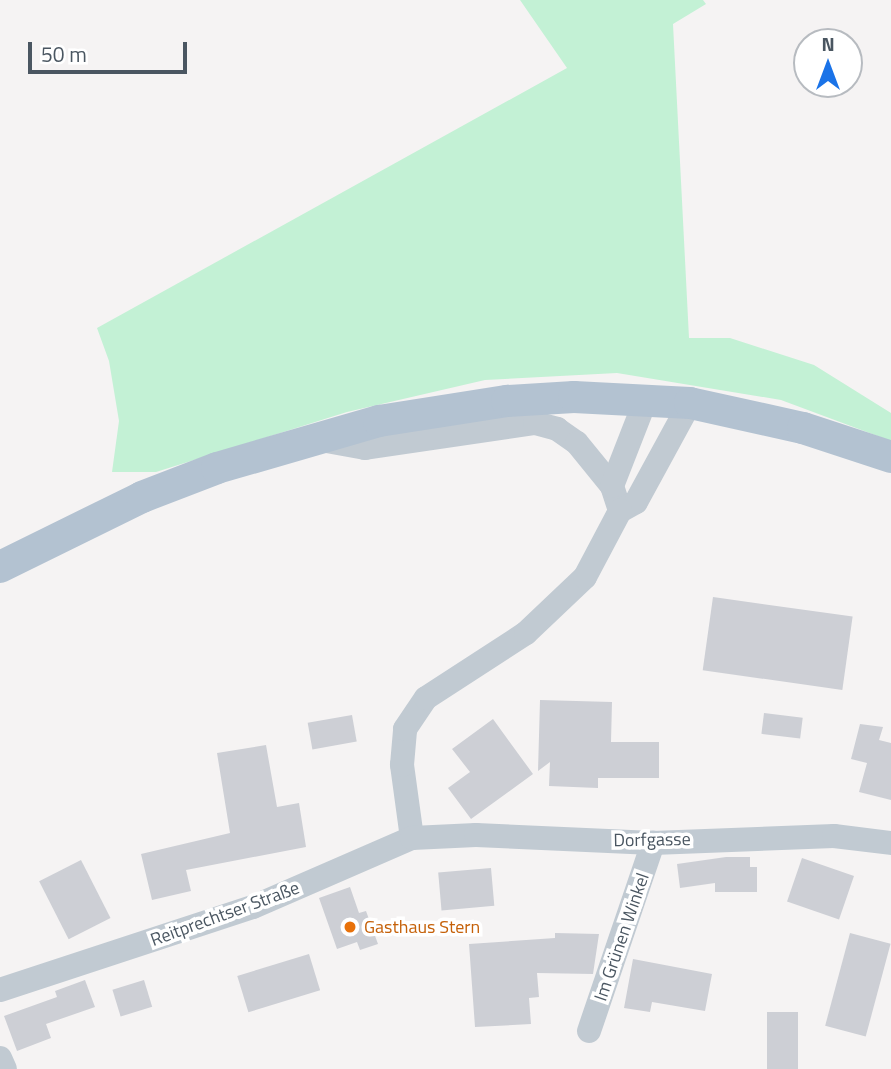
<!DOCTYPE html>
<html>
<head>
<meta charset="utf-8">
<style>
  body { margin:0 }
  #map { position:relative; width:891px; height:1069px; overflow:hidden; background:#f5f3f3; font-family:"Titillium Web",sans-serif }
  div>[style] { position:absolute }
  .green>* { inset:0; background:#c3f1d5 }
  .building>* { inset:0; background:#cdcfd5; transform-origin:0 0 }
  .minor>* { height:24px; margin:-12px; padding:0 12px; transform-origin:12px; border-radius:12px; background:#c1cad2 }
  .major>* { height:32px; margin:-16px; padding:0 16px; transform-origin:16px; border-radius:16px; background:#b3c2d1 }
  .dots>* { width:19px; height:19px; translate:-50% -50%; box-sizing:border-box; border:4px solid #fff; border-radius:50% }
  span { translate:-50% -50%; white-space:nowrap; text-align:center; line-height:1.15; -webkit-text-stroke:7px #fff; paint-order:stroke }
  .street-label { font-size:18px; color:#4a5661 }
  .food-label { font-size:18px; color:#c56008 }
  .left { translate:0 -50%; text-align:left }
  .north { position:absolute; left:793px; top:28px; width:70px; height:70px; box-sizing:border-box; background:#fff; border:2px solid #b7bbc0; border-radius:50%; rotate:0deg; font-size:19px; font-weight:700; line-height:28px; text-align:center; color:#4a5661 }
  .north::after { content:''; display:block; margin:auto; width:24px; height:32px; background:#1a73e8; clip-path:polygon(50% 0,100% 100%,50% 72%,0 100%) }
  .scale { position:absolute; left:28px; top:42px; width:159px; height:32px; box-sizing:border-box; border:4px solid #4a5661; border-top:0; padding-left:9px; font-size:21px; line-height:24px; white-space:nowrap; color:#4a5661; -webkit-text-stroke:5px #fff; paint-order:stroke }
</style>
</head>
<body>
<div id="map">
  <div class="green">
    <div style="clip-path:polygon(520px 0,703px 0,706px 4px,673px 24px,689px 338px,730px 338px,814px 365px,891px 413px,891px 441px,781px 400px,617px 373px,485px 380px,347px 412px,156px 472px,112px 472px,119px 421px,109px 361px,97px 328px,567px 68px)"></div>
  </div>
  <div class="building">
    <div style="left:713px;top:597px;width:141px;height:74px;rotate:8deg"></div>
    <div style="clip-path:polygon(540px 700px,612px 702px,611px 742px,659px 742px,659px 778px,598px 778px,598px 788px,549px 786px,550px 762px,538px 771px)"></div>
    <div style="left:764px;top:713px;width:39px;height:21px;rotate:7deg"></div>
    <div style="left:352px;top:715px;width:27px;height:45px;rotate:80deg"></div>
    <div style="clip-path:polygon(493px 719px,533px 774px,471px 819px,448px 788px,470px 772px,452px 749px)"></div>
    <div style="clip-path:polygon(860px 724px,883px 727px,879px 740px,891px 743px,891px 800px,859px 792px,867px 763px,851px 759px)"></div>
    <div style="clip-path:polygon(266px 745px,277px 807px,299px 803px,306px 847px,186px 870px,191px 891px,152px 900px,141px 854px,230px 833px,217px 753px)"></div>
    <div style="clip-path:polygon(726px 857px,750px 857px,750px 867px,757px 867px,757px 892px,715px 892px,715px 883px,680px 888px,677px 864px)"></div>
    <div style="left:802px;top:858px;width:55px;height:46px;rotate:19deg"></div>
    <div style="left:81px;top:860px;width:65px;height:47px;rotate:63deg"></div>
    <div style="left:491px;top:868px;width:38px;height:53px;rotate:85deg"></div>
    <div style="clip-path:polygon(350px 887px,359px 913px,366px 911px,378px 944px,360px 950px,357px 942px,337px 949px,319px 898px)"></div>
    <div style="clip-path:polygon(555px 933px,599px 934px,593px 974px,537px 973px,539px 997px,529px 998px,531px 1024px,475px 1027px,469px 944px,555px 938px)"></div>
    <div style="left:850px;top:933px;width:42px;height:96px;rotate:15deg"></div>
    <div style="left:309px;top:954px;width:38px;height:75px;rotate:73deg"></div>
    <div style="clip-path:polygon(633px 959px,712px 974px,705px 1011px,652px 1002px,650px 1012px,624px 1008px)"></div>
    <div style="clip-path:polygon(85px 980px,95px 1007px,46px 1024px,51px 1038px,17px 1051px,4px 1016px,57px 997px,55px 991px)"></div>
    <div style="left:144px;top:980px;width:28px;height:33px;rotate:73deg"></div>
    <div style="left:767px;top:1012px;width:31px;height:57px"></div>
  </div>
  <div class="minor">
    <div style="left:321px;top:440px;width:45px;rotate:10.3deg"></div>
    <div style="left:365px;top:448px;width:172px;rotate:-8.4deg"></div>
    <div style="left:535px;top:423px;width:23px;rotate:15deg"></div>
    <div style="left:557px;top:429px;width:24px;rotate:35deg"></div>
    <div style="left:577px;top:443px;width:55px;rotate:50.9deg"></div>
    <div style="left:612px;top:486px;width:26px;rotate:72deg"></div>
    <div style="left:612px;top:486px;width:93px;rotate:-68.7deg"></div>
    <div style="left:620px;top:511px;width:18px;rotate:-29deg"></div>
    <div style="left:636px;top:502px;width:113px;rotate:-61.4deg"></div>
    <div style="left:412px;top:838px;width:74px;rotate:-97.8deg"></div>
    <div style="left:402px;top:765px;width:36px;rotate:-85deg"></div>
    <div style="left:405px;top:729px;width:37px;rotate:-56deg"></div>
    <div style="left:426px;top:698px;width:119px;rotate:-33deg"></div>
    <div style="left:526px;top:633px;width:81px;rotate:-43.5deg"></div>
    <div style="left:585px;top:577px;width:75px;rotate:-62.1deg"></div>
    <div style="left:0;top:990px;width:266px;rotate:-18.2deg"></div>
    <div style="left:253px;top:907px;width:173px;rotate:-23.5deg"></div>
    <div style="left:412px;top:838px;width:64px;rotate:-2.7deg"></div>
    <div style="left:476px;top:835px;width:177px;rotate:2.6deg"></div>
    <div style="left:653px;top:843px;width:181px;rotate:-2.2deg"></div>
    <div style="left:834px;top:836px;width:57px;rotate:7deg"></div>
    <div style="left:589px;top:1031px;width:199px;rotate:-71.2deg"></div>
    <div style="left:0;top:1058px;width:12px;rotate:66deg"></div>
  </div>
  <div class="major">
    <div style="left:0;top:567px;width:158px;rotate:-26.2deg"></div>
    <div style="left:142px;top:497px;width:80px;rotate:-21.1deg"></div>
    <div style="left:217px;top:468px;width:169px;rotate:-16.2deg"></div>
    <div style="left:379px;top:421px;width:130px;rotate:-8.9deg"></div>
    <div style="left:507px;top:401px;width:67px;rotate:-3.4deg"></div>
    <div style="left:574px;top:397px;width:116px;rotate:3deg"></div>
    <div style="left:690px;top:403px;width:116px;rotate:12.5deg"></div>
    <div style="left:803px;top:428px;width:93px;rotate:18.2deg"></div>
  </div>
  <div class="dots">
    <div style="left:350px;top:927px;background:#e8710a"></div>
  </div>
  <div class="street-label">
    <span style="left:652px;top:840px;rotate:-1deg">Dorfgasse</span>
    <span style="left:225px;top:914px;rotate:-20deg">Reitprechtser Straße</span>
    <span style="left:622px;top:937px;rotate:-71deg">Im Grünen Winkel</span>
  </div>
  <div class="food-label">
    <span class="left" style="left:364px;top:927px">Gasthaus Stern</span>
  </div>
  <div class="north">N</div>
  <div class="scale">50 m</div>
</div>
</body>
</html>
